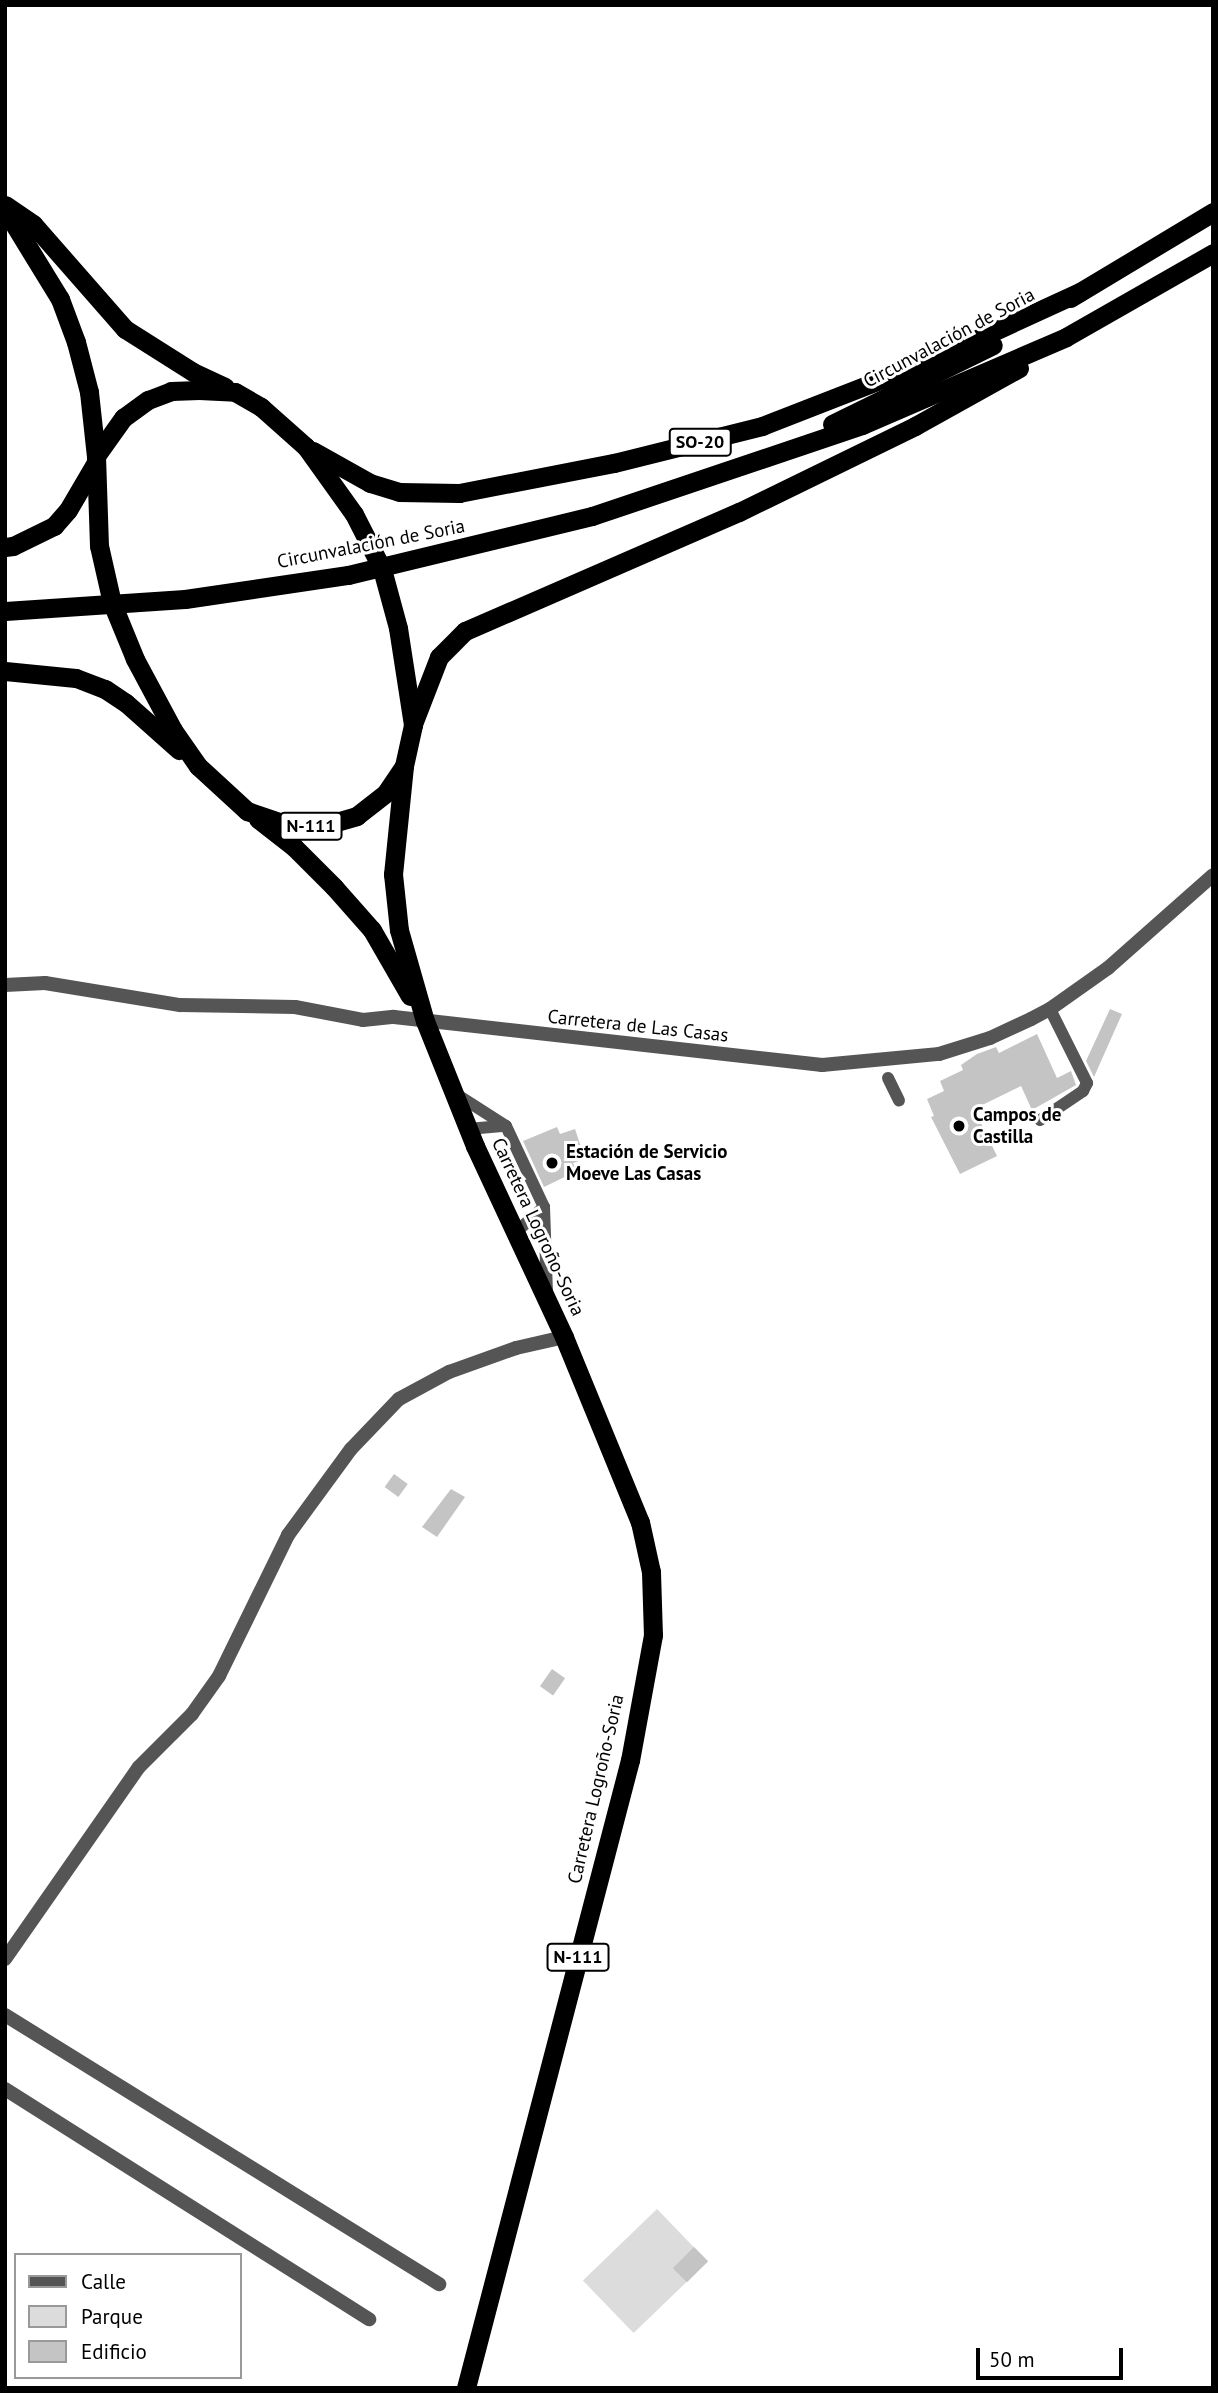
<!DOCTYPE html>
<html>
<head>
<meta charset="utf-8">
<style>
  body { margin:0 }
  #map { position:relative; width:1218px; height:2393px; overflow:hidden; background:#fff; font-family:"PT Sans",sans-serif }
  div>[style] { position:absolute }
  .green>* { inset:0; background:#dcdcdc; transform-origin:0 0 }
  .building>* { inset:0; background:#c4c4c4; transform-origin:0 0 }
  .service>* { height:12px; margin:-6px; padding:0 6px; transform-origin:6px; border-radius:6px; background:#555 }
  .minor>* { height:14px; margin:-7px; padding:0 7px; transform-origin:7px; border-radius:7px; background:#555 }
  .trunk>* { height:19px; margin:-9.5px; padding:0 9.5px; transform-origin:9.5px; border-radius:9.5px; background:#000 }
  .dots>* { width:19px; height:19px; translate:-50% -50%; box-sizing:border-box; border:4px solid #fff; border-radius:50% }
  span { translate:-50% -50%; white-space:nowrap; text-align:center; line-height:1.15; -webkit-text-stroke:6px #fff; paint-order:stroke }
  .shield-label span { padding:2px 5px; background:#fff; border:2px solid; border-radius:5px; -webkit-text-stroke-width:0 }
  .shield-label { font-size:18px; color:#000; font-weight:700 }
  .street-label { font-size:19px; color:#000 }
  .poi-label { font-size:19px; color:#000; font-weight:700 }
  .left { translate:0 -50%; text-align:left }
  .frame { position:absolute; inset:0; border:7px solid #000; pointer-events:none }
  .legend { position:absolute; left:14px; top:2253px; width:228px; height:126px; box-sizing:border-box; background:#fff; border:2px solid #999; margin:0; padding:9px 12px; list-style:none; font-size:21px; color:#000 }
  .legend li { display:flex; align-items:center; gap:14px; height:35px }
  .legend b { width:35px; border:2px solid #999 }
  .scale { position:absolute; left:976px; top:2348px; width:147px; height:32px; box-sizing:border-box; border:4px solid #000; border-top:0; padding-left:9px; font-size:21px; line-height:24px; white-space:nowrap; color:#000; -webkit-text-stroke:5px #fff; paint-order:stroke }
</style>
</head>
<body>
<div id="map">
  <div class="green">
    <div style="left:657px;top:2209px;width:73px;height:103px;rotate:46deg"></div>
  </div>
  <div class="building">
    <div style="clip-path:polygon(1110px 1009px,1122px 1014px,1094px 1077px,1086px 1061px)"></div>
    <div style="clip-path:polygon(1037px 1034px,1057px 1078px,1071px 1071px,1076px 1085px,1032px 1110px,1021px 1086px,974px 1109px,997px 1156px,960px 1174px,931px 1117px,934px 1116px,927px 1099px,944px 1091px,940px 1081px,963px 1070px,961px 1065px,977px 1054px,996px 1047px,999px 1053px)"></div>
    <div style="clip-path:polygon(557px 1127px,560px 1134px,575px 1129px,585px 1159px,573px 1163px,577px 1171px,544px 1187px,523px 1141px)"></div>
    <div style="left:394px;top:1474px;width:17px;height:16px;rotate:36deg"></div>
    <div style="clip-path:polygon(451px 1489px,465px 1497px,437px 1537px,422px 1527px)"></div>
    <div style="left:552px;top:1669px;width:16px;height:21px;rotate:35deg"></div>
    <div style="left:694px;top:2247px;width:20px;height:30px;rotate:45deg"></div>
  </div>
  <div class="service">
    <div style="left:888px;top:1078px;width:25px;rotate:64deg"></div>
    <div style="left:453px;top:1092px;width:63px;rotate:32.7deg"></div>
    <div style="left:506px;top:1126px;width:89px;rotate:64.9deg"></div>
    <div style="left:544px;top:1207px;width:85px;rotate:88deg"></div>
    <div style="left:1040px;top:1120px;width:52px;rotate:-34deg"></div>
    <div style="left:1083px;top:1091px;width:9px;rotate:-63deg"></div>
    <div style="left:1087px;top:1083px;width:83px;rotate:-116.6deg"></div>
    <div style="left:468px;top:1129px;width:37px;rotate:-5deg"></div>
    <div style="left:515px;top:1233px;width:39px;rotate:-42deg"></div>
  </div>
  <div class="minor">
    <div style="left:5px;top:985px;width:40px;rotate:-2.9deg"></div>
    <div style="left:45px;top:983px;width:137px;rotate:9.3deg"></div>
    <div style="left:180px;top:1005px;width:115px;rotate:1deg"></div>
    <div style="left:295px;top:1007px;width:69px;rotate:10.8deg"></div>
    <div style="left:363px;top:1020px;width:31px;rotate:-6deg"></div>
    <div style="left:394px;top:1017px;width:431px;rotate:6.4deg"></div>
    <div style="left:822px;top:1065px;width:118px;rotate:-5.4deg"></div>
    <div style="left:939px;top:1054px;width:53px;rotate:-17.4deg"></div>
    <div style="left:990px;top:1038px;width:45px;rotate:-24.9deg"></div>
    <div style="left:1031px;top:1019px;width:21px;rotate:-28deg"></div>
    <div style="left:1050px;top:1009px;width:71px;rotate:-35.3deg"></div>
    <div style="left:1108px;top:968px;width:140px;rotate:-41.5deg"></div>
    <div style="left:5px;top:1959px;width:234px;rotate:-55.1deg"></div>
    <div style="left:139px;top:1767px;width:75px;rotate:-45deg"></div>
    <div style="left:192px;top:1714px;width:47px;rotate:-54.6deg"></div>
    <div style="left:219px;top:1676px;width:157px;rotate:-63.9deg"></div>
    <div style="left:288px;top:1535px;width:107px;rotate:-53.8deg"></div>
    <div style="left:351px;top:1449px;width:69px;rotate:-46.2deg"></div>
    <div style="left:399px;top:1399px;width:57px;rotate:-28.4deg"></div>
    <div style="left:449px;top:1372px;width:71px;rotate:-19.7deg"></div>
    <div style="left:516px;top:1348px;width:49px;rotate:-12.9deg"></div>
    <div style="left:5px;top:2015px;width:511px;rotate:31.79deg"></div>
    <div style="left:5px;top:2089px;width:431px;rotate:32.3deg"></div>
  </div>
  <div class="trunk">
    <div style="left:5px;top:205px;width:34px;rotate:34deg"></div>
    <div style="left:33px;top:224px;width:140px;rotate:48.8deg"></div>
    <div style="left:125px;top:329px;width:80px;rotate:32.3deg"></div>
    <div style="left:193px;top:372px;width:35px;rotate:25deg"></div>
    <div style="left:6px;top:211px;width:103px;rotate:58.5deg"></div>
    <div style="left:60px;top:299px;width:46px;rotate:69.6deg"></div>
    <div style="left:76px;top:342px;width:52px;rotate:75.4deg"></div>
    <div style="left:89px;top:392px;width:64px;rotate:83.8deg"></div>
    <div style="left:1070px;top:298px;width:167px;rotate:-31deg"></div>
    <div style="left:199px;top:390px;width:36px;rotate:3deg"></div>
    <div style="left:235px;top:392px;width:30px;rotate:30deg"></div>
    <div style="left:261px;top:407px;width:60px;rotate:41.6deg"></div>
    <div style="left:306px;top:447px;width:82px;rotate:54.4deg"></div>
    <div style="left:354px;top:514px;width:62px;rotate:63deg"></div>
    <div style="left:382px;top:569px;width:61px;rotate:74.8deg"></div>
    <div style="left:398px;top:628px;width:98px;rotate:81.2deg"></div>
    <div style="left:413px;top:725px;width:42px;rotate:102.4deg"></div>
    <div style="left:404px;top:766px;width:32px;rotate:124deg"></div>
    <div style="left:386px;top:793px;width:37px;rotate:142deg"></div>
    <div style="left:357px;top:816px;width:32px;rotate:164deg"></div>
    <div style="left:326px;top:825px;width:32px;rotate:176deg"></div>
    <div style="left:294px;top:827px;width:50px;rotate:-161.2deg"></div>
    <div style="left:247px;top:811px;width:67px;rotate:-137.4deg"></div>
    <div style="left:198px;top:766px;width:44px;rotate:-124.8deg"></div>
    <div style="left:173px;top:730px;width:81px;rotate:-118.2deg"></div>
    <div style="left:135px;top:659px;width:61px;rotate:-112.3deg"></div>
    <div style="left:112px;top:603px;width:58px;rotate:-102.8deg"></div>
    <div style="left:99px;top:546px;width:90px;rotate:-91.9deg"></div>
    <div style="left:96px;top:456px;width:47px;rotate:-54.6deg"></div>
    <div style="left:123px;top:418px;width:31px;rotate:-36deg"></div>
    <div style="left:148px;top:400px;width:25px;rotate:-21deg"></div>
    <div style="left:171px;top:391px;width:28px;rotate:-2deg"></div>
    <div style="left:832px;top:424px;width:179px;rotate:-26.1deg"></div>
    <div style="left:313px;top:451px;width:65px;rotate:29.3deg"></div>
    <div style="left:370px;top:483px;width:30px;rotate:17deg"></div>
    <div style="left:399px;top:492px;width:60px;rotate:1deg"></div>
    <div style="left:459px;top:493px;width:158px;rotate:-11deg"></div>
    <div style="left:614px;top:463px;width:153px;rotate:-14deg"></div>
    <div style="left:762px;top:426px;width:179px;rotate:-21.3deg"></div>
    <div style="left:929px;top:361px;width:166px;rotate:-24.6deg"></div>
    <div style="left:5px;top:547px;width:8px;rotate:-7deg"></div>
    <div style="left:13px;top:546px;width:46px;rotate:-26deg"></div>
    <div style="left:54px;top:526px;width:21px;rotate:-49deg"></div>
    <div style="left:68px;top:510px;width:53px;rotate:-59.6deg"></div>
    <div style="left:5px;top:611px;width:180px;rotate:-3.8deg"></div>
    <div style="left:185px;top:599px;width:165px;rotate:-8.4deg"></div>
    <div style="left:348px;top:575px;width:251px;rotate:-13.6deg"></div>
    <div style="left:592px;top:516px;width:285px;rotate:-18.6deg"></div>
    <div style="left:862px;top:425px;width:222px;rotate:-23.3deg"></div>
    <div style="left:1066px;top:337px;width:169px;rotate:-29.7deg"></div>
    <div style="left:5px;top:671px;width:71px;rotate:5.6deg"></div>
    <div style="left:76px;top:678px;width:31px;rotate:21deg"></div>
    <div style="left:105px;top:689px;width:25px;rotate:34deg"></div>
    <div style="left:126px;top:703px;width:71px;rotate:41.6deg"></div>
    <div style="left:413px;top:724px;width:72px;rotate:-68.8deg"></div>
    <div style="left:439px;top:657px;width:37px;rotate:-45deg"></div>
    <div style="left:465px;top:631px;width:299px;rotate:-23.5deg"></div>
    <div style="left:739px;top:512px;width:196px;rotate:-26deg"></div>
    <div style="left:915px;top:426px;width:119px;rotate:-29.1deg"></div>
    <div style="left:404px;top:766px;width:109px;rotate:95.8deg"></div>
    <div style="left:393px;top:874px;width:56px;rotate:83.9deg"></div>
    <div style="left:399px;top:930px;width:95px;rotate:74.1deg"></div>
    <div style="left:425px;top:1021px;width:135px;rotate:68.2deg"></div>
    <div style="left:475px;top:1146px;width:211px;rotate:65deg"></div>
    <div style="left:564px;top:1337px;width:200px;rotate:67.7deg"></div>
    <div style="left:640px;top:1522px;width:51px;rotate:77.6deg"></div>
    <div style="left:651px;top:1572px;width:63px;rotate:88.2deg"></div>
    <div style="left:653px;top:1635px;width:127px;rotate:100.4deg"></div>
    <div style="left:630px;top:1760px;width:649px;rotate:104.64deg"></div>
    <div style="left:258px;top:819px;width:46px;rotate:37.9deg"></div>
    <div style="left:294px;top:847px;width:57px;rotate:45deg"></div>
    <div style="left:334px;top:887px;width:57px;rotate:48.5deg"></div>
    <div style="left:372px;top:930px;width:76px;rotate:60.1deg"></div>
  </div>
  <div class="dots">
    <div style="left:959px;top:1126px;background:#000"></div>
    <div style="left:552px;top:1163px;background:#000"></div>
  </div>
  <div class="shield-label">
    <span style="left:700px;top:442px">SO-20</span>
    <span style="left:311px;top:826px">N-111</span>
    <span style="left:578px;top:1957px">N-111</span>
  </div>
  <div class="street-label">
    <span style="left:949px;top:338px;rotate:-28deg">Circunvalación de Soria</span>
    <span style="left:371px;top:544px;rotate:-11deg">Circunvalación de Soria</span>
    <span style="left:638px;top:1026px;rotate:6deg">Carretera de Las Casas</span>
    <span style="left:538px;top:1227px;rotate:65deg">Carretera Logroño-Soria</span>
    <span style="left:596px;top:1789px;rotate:-77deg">Carretera Logroño-Soria</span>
  </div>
  <div class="poi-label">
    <span class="left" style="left:973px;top:1126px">Campos de<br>Castilla</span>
    <span class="left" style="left:566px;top:1163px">Estación de Servicio<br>Moeve Las Casas</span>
  </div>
  <div class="frame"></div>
  <ul class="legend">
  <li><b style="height:9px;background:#555"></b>Calle</li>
  <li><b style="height:19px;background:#dcdcdc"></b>Parque</li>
  <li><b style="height:19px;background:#c4c4c4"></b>Edificio</li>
  </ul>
  <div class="scale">50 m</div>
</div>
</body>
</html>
